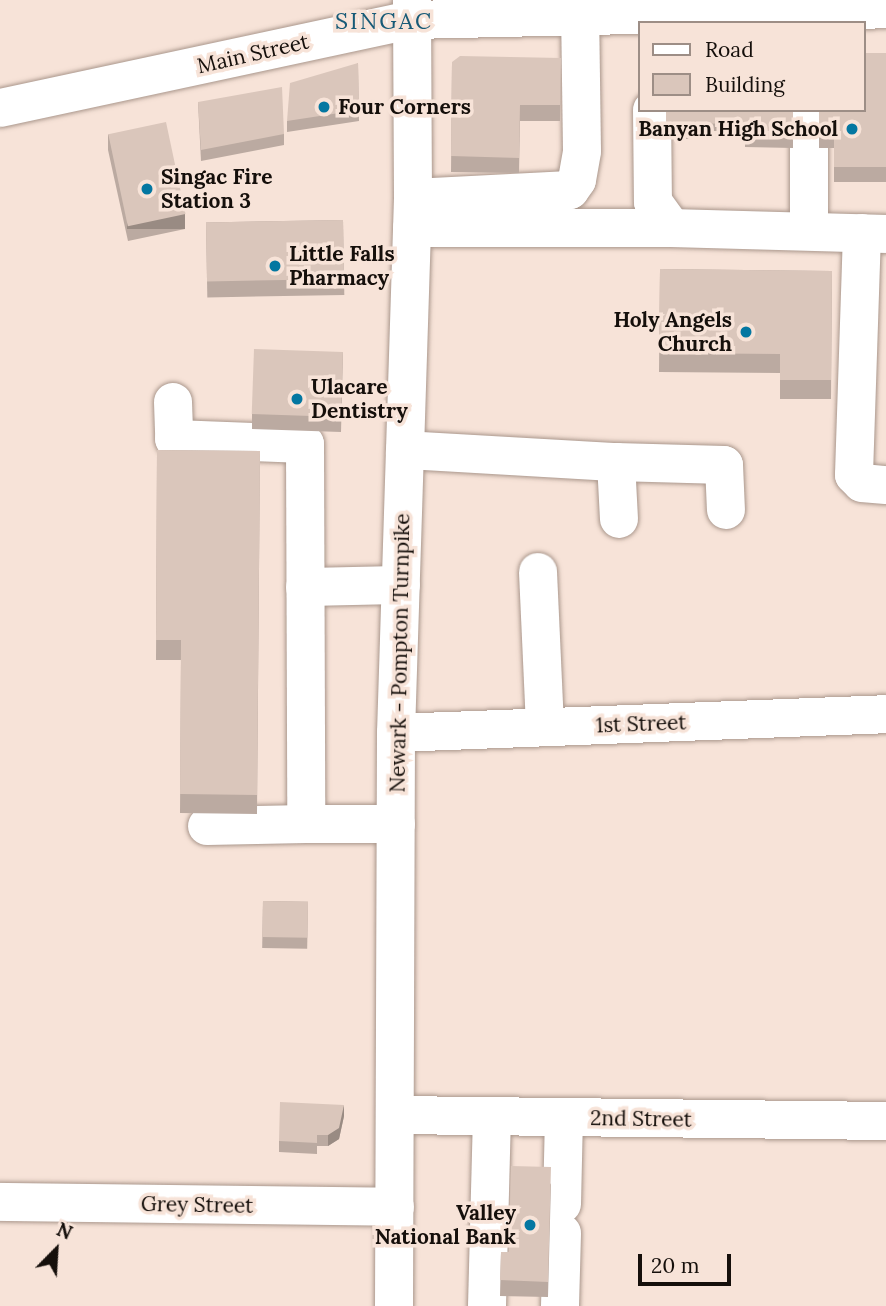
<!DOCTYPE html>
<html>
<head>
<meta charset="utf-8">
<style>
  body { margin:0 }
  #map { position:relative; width:886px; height:1306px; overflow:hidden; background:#f7e3d8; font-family:Lora,serif }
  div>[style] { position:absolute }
  .roads { filter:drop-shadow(0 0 2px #aa978c) drop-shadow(0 0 2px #aa978c) }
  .minor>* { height:38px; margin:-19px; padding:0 19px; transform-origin:19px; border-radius:19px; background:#fff }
  .major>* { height:38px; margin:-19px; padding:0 19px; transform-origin:19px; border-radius:19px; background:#fff }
  .wall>* { inset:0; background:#bbaaa1; transform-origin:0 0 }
  .shaded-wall>* { inset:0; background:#998b83; transform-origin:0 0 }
  .building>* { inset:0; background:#dac6bb; transform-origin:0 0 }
  .dots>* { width:19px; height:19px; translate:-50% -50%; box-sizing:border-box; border:4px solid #f7e3d8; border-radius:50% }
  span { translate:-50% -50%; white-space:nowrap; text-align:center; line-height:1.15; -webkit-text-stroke:7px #f7e3d8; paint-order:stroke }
  .street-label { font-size:21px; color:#150f0b }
  .poi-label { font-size:21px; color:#150f0b; font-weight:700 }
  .left { translate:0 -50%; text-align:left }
  .right { translate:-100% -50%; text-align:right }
  .neighbourhood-label { font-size:23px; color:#175a77; letter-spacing:2px }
  .legend { position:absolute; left:638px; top:21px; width:228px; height:91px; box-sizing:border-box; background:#f7e3d8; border:2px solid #9d8e86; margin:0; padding:9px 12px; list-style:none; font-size:21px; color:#150f0b }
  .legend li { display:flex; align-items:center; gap:14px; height:35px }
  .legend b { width:35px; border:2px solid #9d8e86 }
  .north { position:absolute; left:21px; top:1215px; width:70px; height:70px; -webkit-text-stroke:5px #f7e3d8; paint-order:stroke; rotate:24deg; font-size:19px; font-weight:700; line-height:28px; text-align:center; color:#150f0b }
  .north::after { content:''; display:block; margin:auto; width:24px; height:32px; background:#150f0b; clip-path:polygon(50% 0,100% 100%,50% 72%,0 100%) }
  .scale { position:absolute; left:638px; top:1254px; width:93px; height:32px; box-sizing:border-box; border:4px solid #150f0b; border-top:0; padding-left:9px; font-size:21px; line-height:24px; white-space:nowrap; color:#150f0b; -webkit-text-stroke:5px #f7e3d8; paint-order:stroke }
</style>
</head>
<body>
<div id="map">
  <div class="roads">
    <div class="minor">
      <div style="left:652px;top:110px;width:92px;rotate:89.4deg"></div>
      <div style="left:653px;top:202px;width:32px;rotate:54deg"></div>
      <div style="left:672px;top:228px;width:214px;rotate:1.6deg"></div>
      <div style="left:809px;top:110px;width:121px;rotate:90deg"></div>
      <div style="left:413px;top:198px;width:157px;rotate:-2.9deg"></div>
      <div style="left:570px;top:190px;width:12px;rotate:-55deg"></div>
      <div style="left:577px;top:180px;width:29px;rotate:-80deg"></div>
      <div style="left:582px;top:151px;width:136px;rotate:-90.8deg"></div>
      <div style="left:412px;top:228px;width:260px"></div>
      <div style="left:862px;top:233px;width:242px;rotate:91.9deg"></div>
      <div style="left:854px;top:475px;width:11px;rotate:45deg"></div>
      <div style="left:862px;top:483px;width:24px;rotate:5deg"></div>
      <div style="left:173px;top:402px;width:37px;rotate:88deg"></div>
      <div style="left:174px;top:439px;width:131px;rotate:2.2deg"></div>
      <div style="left:305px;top:444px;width:380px;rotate:89.8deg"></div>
      <div style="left:306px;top:824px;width:99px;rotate:178.8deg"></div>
      <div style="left:405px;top:450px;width:211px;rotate:3.3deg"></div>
      <div style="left:616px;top:462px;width:57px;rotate:87deg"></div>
      <div style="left:616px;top:462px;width:108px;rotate:1.6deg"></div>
      <div style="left:724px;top:465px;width:45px;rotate:87.5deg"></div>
      <div style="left:538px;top:572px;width:155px;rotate:87.4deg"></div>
      <div style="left:305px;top:587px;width:96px;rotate:-1.2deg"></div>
      <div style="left:396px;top:733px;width:490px;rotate:-2.2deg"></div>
      <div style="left:306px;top:824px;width:90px"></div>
      <div style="left:396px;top:1115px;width:490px;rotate:0.7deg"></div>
      <div style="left:0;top:1202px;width:395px;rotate:0.7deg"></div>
      <div style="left:562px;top:1204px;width:86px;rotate:-88.7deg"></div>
      <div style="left:487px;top:1306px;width:189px;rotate:-88.5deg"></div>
      <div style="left:560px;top:1306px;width:73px;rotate:-88.4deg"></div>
    </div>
    <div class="major">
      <div style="left:0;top:108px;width:421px;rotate:-12.1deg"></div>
      <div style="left:412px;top:20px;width:474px;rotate:-1.3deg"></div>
      <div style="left:394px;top:1306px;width:573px;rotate:-89.8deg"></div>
      <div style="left:396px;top:733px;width:535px;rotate:-88.18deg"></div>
      <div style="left:413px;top:198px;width:198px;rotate:-90.3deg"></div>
    </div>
  </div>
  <div class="wall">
    <div style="clip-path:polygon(886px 53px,886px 182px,834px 182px,834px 148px,819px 148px,819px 110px)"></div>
    <div style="clip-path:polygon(561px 58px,560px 121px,520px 121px,519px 173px,451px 172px,452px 62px)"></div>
    <div style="clip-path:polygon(358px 63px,359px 121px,287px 132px,287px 121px)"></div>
    <div style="clip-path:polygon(198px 102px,284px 134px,284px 145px,201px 161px)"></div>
    <div style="clip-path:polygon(666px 110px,793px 110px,793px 148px,745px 147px,745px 139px,666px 139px)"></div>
    <div style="clip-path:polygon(108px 134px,185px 229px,128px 241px,108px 150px)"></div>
    <div style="left:343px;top:220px;width:75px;height:137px;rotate:89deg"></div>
    <div style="clip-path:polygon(660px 269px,832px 271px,831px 399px,780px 399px,780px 373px,659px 372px)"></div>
    <div style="clip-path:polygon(343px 352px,341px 432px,252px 429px,252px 414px)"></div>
    <div style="clip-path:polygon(157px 450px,260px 451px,257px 814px,180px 813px,181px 660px,156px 660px)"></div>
    <div style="left:263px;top:901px;width:45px;height:47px;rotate:1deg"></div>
    <div style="clip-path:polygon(344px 1116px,339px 1139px,328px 1146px,317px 1146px,317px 1154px,279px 1152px,279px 1141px)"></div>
    <div style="clip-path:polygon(551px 1183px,548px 1297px,500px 1296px,501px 1252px,509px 1252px)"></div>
  </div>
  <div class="shaded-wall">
    <div style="left:185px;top:214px;width:15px;height:58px;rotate:90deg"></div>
    <div style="clip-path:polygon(344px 1105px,344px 1116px,339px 1139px,328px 1146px,328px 1135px)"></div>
  </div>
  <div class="building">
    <div style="clip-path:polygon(863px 53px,886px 53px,886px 167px,834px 167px,834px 133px,819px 133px,819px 110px,863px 110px)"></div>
    <div style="clip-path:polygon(460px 56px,561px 58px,560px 105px,520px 105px,519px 158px,451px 156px,452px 62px)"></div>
    <div style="clip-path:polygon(358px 63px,359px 110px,287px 121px,290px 83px)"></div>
    <div style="clip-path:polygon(282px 87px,284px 134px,201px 150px,198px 102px)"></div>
    <div style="clip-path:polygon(666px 110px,793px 110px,793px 132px,745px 132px,746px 124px,666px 123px)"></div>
    <div style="left:166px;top:122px;width:94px;height:59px;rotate:78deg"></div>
    <div style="left:343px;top:220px;width:59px;height:137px;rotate:89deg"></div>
    <div style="clip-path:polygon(660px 269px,832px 271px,831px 380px,780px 380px,780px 354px,659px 353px)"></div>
    <div style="left:254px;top:349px;width:89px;height:65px;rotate:2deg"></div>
    <div style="clip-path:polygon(157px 450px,260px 451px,257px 795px,180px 794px,181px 640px,156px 640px)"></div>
    <div style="left:263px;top:901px;width:45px;height:36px;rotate:1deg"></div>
    <div style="clip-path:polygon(280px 1102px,344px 1105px,339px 1128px,328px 1135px,317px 1135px,317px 1143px,279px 1141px)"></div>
    <div style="clip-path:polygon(511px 1166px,551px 1167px,548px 1282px,500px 1280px,501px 1252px,509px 1252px)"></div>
  </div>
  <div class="dots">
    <div style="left:324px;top:107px;background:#0477a1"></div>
    <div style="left:852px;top:129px;background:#0477a1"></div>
    <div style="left:147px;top:189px;background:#0477a1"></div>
    <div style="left:275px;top:266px;background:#0477a1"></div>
    <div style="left:746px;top:332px;background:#0477a1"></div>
    <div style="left:297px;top:399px;background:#0477a1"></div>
    <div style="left:530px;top:1225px;background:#0477a1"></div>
  </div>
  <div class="street-label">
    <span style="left:253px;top:54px;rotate:-13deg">Main Street</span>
    <span style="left:400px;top:653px;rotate:-89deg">Newark - Pompton Turnpike</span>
    <span style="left:641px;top:724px;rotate:-2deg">1st Street</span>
    <span style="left:641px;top:1119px;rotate:1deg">2nd Street</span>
    <span style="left:197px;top:1205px;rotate:1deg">Grey Street</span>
  </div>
  <div class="poi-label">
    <span class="left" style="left:338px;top:107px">Four Corners</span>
    <span class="right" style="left:838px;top:129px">Banyan High School</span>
    <span class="left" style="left:161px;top:189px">Singac Fire<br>Station 3</span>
    <span class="left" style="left:289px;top:266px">Little Falls<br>Pharmacy</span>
    <span class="right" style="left:732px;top:332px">Holy Angels<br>Church</span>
    <span class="left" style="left:311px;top:399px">Ulacare<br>Dentistry</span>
    <span class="right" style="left:516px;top:1225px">Valley<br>National Bank</span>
  </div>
  <div class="neighbourhood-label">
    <span style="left:384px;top:21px">SINGAC</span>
  </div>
  <ul class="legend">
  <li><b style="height:9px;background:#fff"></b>Road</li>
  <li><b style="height:19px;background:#dac6bb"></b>Building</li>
  </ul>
  <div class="north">N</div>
  <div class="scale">20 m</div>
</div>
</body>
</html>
